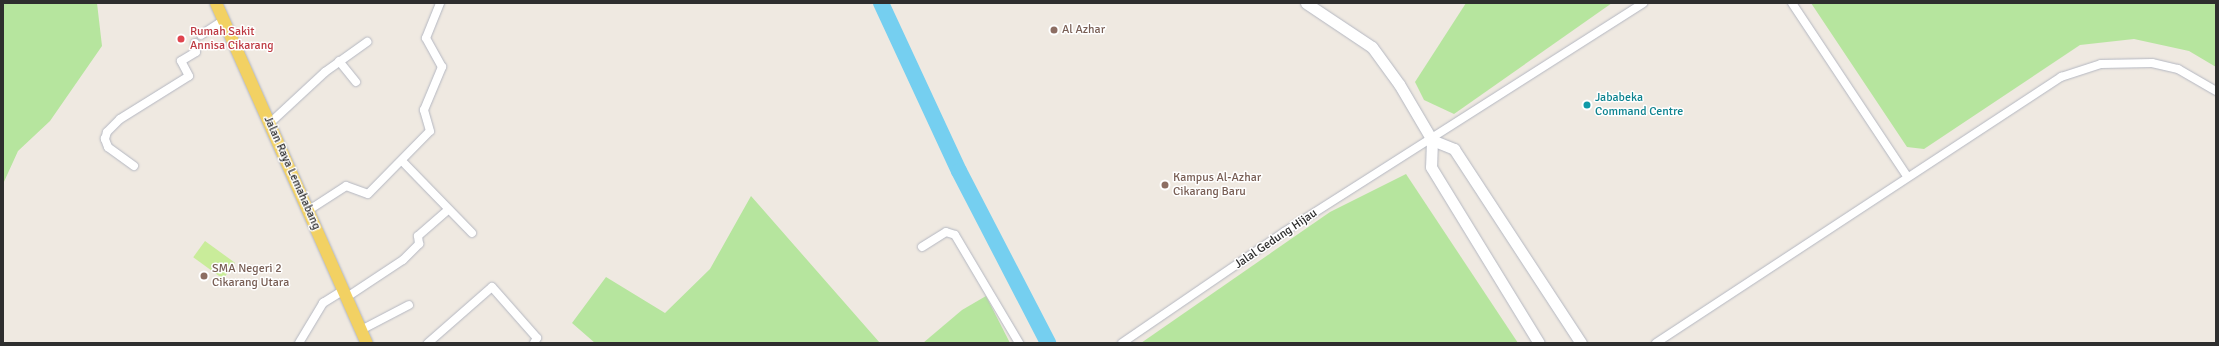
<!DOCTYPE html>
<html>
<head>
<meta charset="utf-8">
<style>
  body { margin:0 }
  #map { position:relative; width:2219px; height:346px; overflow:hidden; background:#efe9e1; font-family:Signika,sans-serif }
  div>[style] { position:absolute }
  .green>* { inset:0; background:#b6e59e }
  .pitch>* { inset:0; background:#c9ec9a; transform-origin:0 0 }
  .river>* { height:16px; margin:-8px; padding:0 8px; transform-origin:8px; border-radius:8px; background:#75cff0 }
  .roads { filter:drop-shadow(0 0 1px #b4b7c1) drop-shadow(0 0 1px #b4b7c1) }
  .street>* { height:8px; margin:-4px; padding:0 4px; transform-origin:4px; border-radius:4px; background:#fff }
  .secondary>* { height:11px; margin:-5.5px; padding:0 5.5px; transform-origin:5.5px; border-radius:5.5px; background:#fff }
  .primary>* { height:12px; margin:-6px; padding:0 6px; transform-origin:6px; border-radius:6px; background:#f2d163 }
  .dots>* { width:11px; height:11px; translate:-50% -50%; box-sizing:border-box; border:2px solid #fff; border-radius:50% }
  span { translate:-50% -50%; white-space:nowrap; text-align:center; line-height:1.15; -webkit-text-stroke:3px #fff; paint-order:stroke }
  .education-label { font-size:12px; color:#785e54 }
  .left { translate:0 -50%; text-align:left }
  .health-label { font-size:12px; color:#be3a42 }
  .culture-label { font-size:12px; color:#0d838f }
  .street-label { font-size:12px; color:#2e2e2e }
  .frame { position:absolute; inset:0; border:4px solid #2e2e2e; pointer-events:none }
</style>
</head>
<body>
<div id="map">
  <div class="green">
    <div style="clip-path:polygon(3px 3px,97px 3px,102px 46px,50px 121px,18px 151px,3px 184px)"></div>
    <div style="clip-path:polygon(1466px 3px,1612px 3px,1454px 114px,1424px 100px,1415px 82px)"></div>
    <div style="clip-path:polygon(1811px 3px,2216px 3px,2216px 67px,2189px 51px,2134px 39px,2080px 45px,1924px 149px,1907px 147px)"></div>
    <div style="clip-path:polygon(1406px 174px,1518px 343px,1141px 343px,1330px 212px)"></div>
    <div style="clip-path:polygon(751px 196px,880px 343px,595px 343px,572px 323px,606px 277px,665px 313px,710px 269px)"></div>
    <div style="clip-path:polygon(986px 296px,1010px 343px,923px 343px,962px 310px)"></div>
  </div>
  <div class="pitch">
    <div style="left:205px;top:241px;width:37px;height:20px;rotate:36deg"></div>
  </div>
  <div class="river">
    <div style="left:881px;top:3px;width:185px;rotate:65.1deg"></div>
    <div style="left:959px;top:171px;width:194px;rotate:62.6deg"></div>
  </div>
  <div class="roads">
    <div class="street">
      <div style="left:1792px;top:3px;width:208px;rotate:56.4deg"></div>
      <div style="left:201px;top:35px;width:27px;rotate:-33deg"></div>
      <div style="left:339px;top:61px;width:27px;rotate:51deg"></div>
      <div style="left:270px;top:123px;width:75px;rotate:-42.8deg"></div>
      <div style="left:325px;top:72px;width:52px;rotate:-35.5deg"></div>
      <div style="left:403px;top:162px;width:99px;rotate:45.8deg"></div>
      <div style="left:134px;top:166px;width:32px;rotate:-144deg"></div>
      <div style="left:108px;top:147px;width:9px;rotate:-111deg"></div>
      <div style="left:105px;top:139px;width:7px;rotate:-74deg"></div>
      <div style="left:107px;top:132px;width:18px;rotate:-45deg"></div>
      <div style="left:120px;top:119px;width:81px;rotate:-31.9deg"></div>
      <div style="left:189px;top:76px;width:17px;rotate:-118deg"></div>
      <div style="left:181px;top:61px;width:17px;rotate:-31deg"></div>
      <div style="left:196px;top:52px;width:9px;rotate:-96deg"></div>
      <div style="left:309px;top:210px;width:44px;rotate:-33deg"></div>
      <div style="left:346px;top:186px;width:23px;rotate:20deg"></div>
      <div style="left:368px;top:194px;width:88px;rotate:-45.5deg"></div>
      <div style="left:430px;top:131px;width:22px;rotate:-106deg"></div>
      <div style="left:424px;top:110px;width:47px;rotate:-67.3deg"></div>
      <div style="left:442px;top:67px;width:33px;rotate:-119deg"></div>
      <div style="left:426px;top:38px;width:38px;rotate:-68deg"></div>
      <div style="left:922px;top:247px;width:28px;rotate:-32deg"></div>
      <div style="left:946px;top:232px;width:9px;rotate:18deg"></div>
      <div style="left:955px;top:235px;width:126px;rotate:59.3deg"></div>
      <div style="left:347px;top:297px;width:67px;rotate:-33.5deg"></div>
      <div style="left:403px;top:260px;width:23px;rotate:-45deg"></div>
      <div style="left:419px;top:244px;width:8px;rotate:-97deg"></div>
      <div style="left:418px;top:236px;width:38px;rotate:-41deg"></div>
      <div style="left:361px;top:330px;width:54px;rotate:-27.5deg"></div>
      <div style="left:299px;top:343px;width:47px;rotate:-59deg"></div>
      <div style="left:323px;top:303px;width:25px;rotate:-32deg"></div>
      <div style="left:428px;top:343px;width:85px;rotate:-41.2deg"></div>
      <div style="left:492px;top:287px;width:68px;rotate:48.6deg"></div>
      <div style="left:537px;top:338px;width:6px;rotate:121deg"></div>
      <div style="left:1122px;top:343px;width:196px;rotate:-34.4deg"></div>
      <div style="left:1284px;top:232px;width:426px;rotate:-32.5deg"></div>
      <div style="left:1656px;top:343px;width:485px;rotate:-33.3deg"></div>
      <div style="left:2061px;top:77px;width:42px;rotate:-18deg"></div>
      <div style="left:2101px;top:64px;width:51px;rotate:-1.1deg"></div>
      <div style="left:2152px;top:63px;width:27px;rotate:13deg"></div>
      <div style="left:2178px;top:69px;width:44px;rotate:30.1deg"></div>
    </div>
    <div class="secondary">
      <div style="left:1306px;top:3px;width:79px;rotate:33.7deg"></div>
      <div style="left:1372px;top:47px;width:46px;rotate:53.9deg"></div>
      <div style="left:1399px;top:84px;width:65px;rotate:59.5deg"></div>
      <div style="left:1432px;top:140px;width:27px;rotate:92deg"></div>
      <div style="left:1431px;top:167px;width:206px;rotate:58.5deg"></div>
      <div style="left:1432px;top:140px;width:24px;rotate:22deg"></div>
      <div style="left:1454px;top:149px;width:232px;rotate:56.8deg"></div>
    </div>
    <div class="primary">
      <div style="left:216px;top:3px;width:372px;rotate:66.1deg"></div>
    </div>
  </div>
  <div class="dots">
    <div style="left:1054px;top:30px;background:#8d6e63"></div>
    <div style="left:181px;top:39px;background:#e0444e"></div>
    <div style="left:1587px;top:105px;background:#0f9aa8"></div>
    <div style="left:1165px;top:185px;background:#8d6e63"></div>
    <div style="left:204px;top:276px;background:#8d6e63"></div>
  </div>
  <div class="education-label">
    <span class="left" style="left:1062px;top:30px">Al Azhar</span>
    <span class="left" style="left:1173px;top:185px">Kampus Al-Azhar<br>Cikarang Baru</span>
    <span class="left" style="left:212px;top:276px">SMA Negeri 2<br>Cikarang Utara</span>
  </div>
  <div class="health-label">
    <span class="left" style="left:190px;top:39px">Rumah Sakit<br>Annisa Cikarang</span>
  </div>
  <div class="culture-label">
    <span class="left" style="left:1595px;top:105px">Jababeka<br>Command Centre</span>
  </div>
  <div class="street-label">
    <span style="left:292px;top:173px;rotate:66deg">Jalan Raya Lemahabang</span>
    <span style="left:1276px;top:239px;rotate:-34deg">Jalal Gedung Hijau</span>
  </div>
  <div class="frame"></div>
</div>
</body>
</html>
